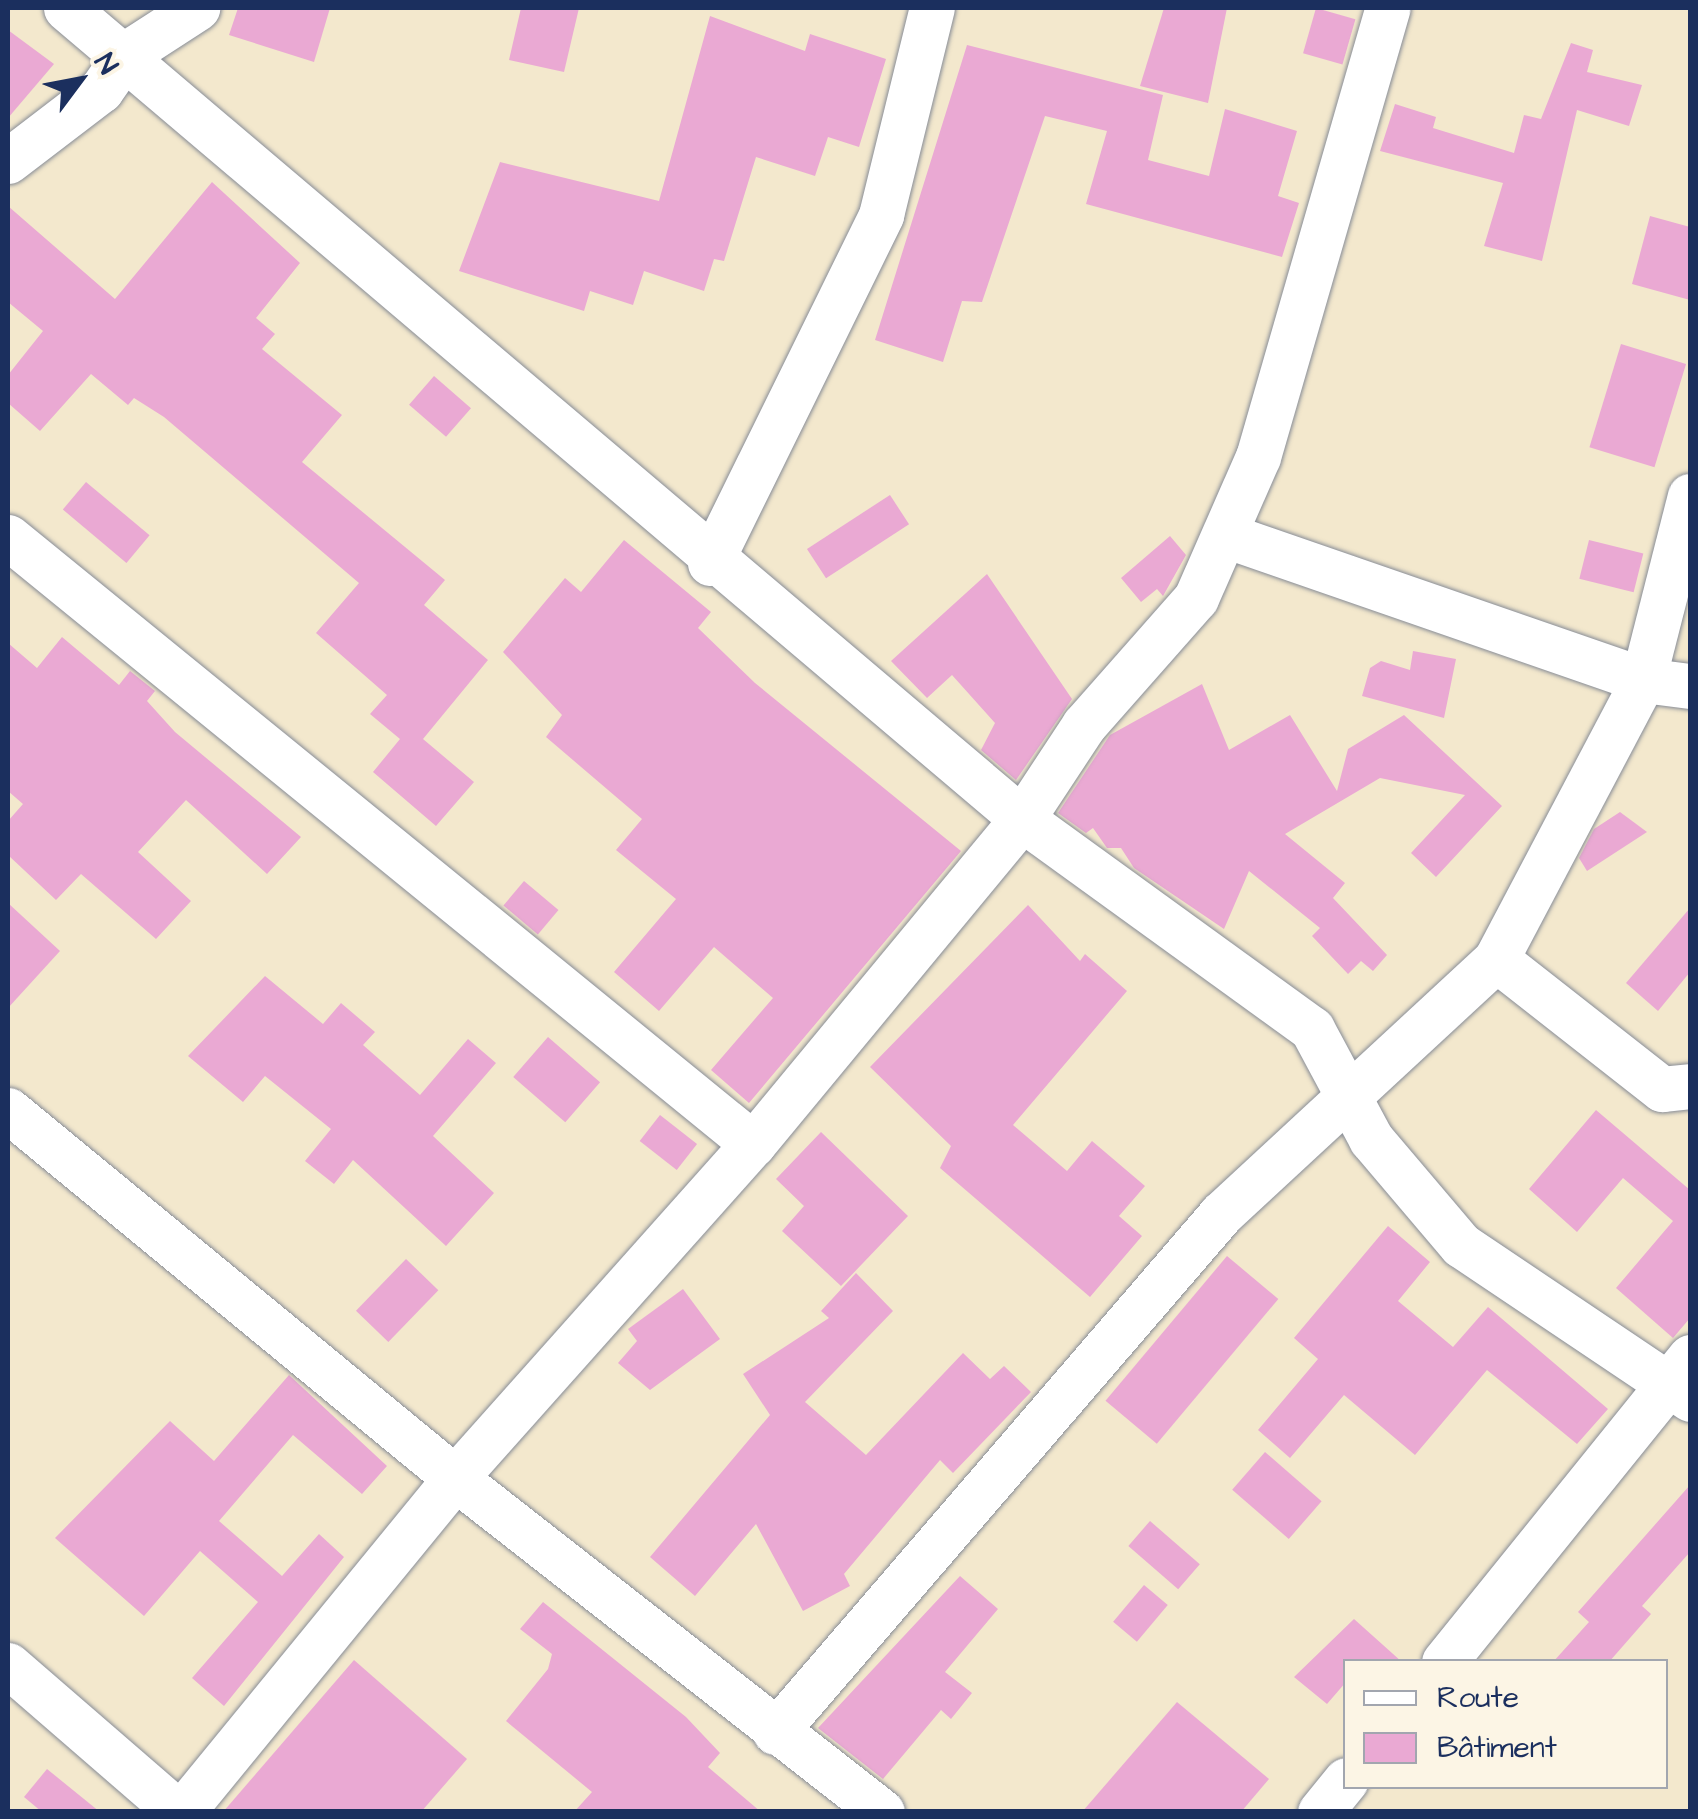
<!DOCTYPE html>
<html>
<head>
<meta charset="utf-8">
<style>
  body { margin:0 }
  #map { position:relative; width:1698px; height:1819px; overflow:hidden; background:#f3e8cd; font-family:"Architects Daughter",sans-serif }
  div>[style] { position:absolute }
  .building>* { inset:0; background:#eaa9d3; transform-origin:0 0 }
  .roads { filter:drop-shadow(0 0 2px #878c96) drop-shadow(0 0 2px #878c96) }
  .minor>* { height:45px; margin:-22.5px; padding:0 22.5px; transform-origin:22.5px; border-radius:22.5px; background:#fff }
  span { translate:-50% -50%; white-space:nowrap; text-align:center; line-height:1.15; -webkit-text-stroke:9px #fcf5e5; paint-order:stroke }
  .frame { position:absolute; inset:0; border:10px solid #1b2f5e; pointer-events:none }
  .legend { position:absolute; left:1343px; top:1659px; width:325px; height:130px; box-sizing:border-box; background:#fcf5e5; border:2px solid #a2a6af; margin:0; padding:12px 18px; list-style:none; font-size:30px; color:#1b2f5e }
  .legend li { display:flex; align-items:center; gap:20px; height:50px }
  .legend b { width:50px; border:2px solid #a2a6af }
  .north { position:absolute; left:30px; top:30px; width:100px; height:100px; -webkit-text-stroke:8px #fcf5e5; paint-order:stroke; rotate:58deg; font-size:28px; font-weight:700; line-height:40px; text-align:center; color:#1b2f5e }
  .north::after { content:''; display:block; margin:auto; width:35px; height:45px; background:#1b2f5e; clip-path:polygon(50% 0,100% 100%,50% 72%,0 100%) }
</style>
</head>
<body>
<div id="map">
  <div class="building">
    <div style="clip-path:polygon(238px 8px,330px 8px,314px 62px,229px 35px)"></div>
    <div style="clip-path:polygon(521px 8px,579px 8px,564px 72px,509px 60px)"></div>
    <div style="clip-path:polygon(1164px 8px,1227px 8px,1208px 103px,1140px 86px)"></div>
    <div style="left:1316px;top:8px;width:41px;height:47px;rotate:16deg"></div>
    <div style="clip-path:polygon(710px 16px,805px 51px,810px 34px,886px 59px,859px 147px,828px 137px,815px 176px,756px 157px,724px 261px,714px 259px,704px 291px,644px 271px,633px 305px,590px 291px,584px 311px,459px 271px,500px 162px,659px 201px)"></div>
    <div style="clip-path:polygon(8px 30px,54px 64px,8px 118px)"></div>
    <div style="clip-path:polygon(1571px 43px,1593px 50px,1587px 72px,1642px 85px,1629px 126px,1577px 110px,1542px 261px,1484px 246px,1503px 183px,1380px 151px,1395px 104px,1436px 117px,1433px 128px,1514px 153px,1524px 115px,1541px 119px)"></div>
    <div style="clip-path:polygon(967px 45px,1163px 95px,1148px 160px,1209px 176px,1225px 109px,1297px 131px,1278px 196px,1299px 203px,1282px 257px,1086px 204px,1107px 131px,1045px 116px,982px 302px,962px 301px,943px 362px,875px 340px)"></div>
    <div style="clip-path:polygon(212px 182px,300px 263px,256px 318px,275px 334px,262px 349px,342px 415px,302px 462px,445px 580px,424px 605px,488px 660px,423px 739px,474px 782px,436px 826px,373px 772px,400px 739px,370px 714px,387px 695px,316px 633px,359px 583px,164px 417px,134px 398px,128px 405px,91px 374px,40px 431px,8px 403px,8px 375px,43px 331px,8px 302px,8px 206px,115px 299px)"></div>
    <div style="clip-path:polygon(1650px 216px,1690px 227px,1690px 300px,1632px 284px)"></div>
    <div style="left:1621px;top:344px;width:68px;height:108px;rotate:17deg"></div>
    <div style="left:434px;top:376px;width:49px;height:38px;rotate:41deg"></div>
    <div style="left:86px;top:482px;width:83px;height:36px;rotate:40deg"></div>
    <div style="left:890px;top:495px;width:35px;height:99px;rotate:57deg"></div>
    <div style="clip-path:polygon(1170px 536px,1186px 555px,1163px 596px,1157px 589px,1141px 602px,1121px 578px)"></div>
    <div style="clip-path:polygon(624px 540px,711px 612px,698px 628px,755px 683px,961px 851px,749px 1103px,711px 1070px,773px 998px,714px 947px,659px 1011px,614px 972px,676px 899px,616px 850px,642px 819px,546px 737px,562px 715px,503px 652px,565px 578px,581px 592px)"></div>
    <div style="left:1589px;top:540px;width:56px;height:40px;rotate:14deg"></div>
    <div style="clip-path:polygon(987px 574px,1072px 699px,1016px 780px,981px 750px,995px 723px,952px 675px,927px 698px,891px 661px)"></div>
    <div style="clip-path:polygon(62px 637px,119px 685px,130px 671px,155px 691px,147px 701px,175px 732px,301px 837px,267px 874px,186px 800px,138px 852px,191px 901px,156px 939px,81px 874px,56px 900px,8px 855px,8px 821px,23px 804px,8px 791px,8px 643px,37px 668px)"></div>
    <div style="clip-path:polygon(1413px 651px,1456px 659px,1444px 718px,1362px 696px,1370px 668px,1381px 661px,1410px 670px)"></div>
    <div style="clip-path:polygon(1202px 684px,1229px 750px,1290px 715px,1337px 791px,1348px 749px,1404px 715px,1502px 806px,1436px 877px,1411px 853px,1465px 795px,1380px 778px,1285px 834px,1345px 883px,1333px 898px,1387px 955px,1373px 971px,1361px 961px,1348px 974px,1312px 936px,1320px 928px,1249px 871px,1224px 929px,1134px 868px,1121px 848px,1107px 848px,1093px 828px,1086px 833px,1058px 813px,1110px 735px)"></div>
    <div style="clip-path:polygon(1620px 812px,1647px 832px,1587px 871px,1579px 858px,1594px 829px)"></div>
    <div style="left:524px;top:881px;width:45px;height:32px;rotate:40deg"></div>
    <div style="clip-path:polygon(8px 903px,60px 951px,8px 1008px)"></div>
    <div style="clip-path:polygon(1028px 905px,1080px 961px,1085px 954px,1127px 991px,1013px 1125px,1067px 1171px,1092px 1141px,1145px 1186px,1119px 1216px,1142px 1236px,1090px 1297px,940px 1168px,951px 1146px,870px 1067px)"></div>
    <div style="clip-path:polygon(1690px 908px,1690px 972px,1658px 1011px,1626px 983px)"></div>
    <div style="clip-path:polygon(265px 976px,323px 1024px,341px 1003px,375px 1032px,363px 1045px,420px 1095px,468px 1039px,496px 1063px,433px 1136px,494px 1193px,446px 1246px,353px 1160px,334px 1184px,305px 1161px,331px 1129px,265px 1076px,243px 1102px,188px 1056px)"></div>
    <div style="left:548px;top:1037px;width:69px;height:53px;rotate:41deg"></div>
    <div style="clip-path:polygon(1596px 1110px,1690px 1190px,1690px 1318px,1673px 1338px,1616px 1288px,1673px 1221px,1623px 1178px,1577px 1232px,1529px 1189px)"></div>
    <div style="left:660px;top:1115px;width:47px;height:33px;rotate:38deg"></div>
    <div style="clip-path:polygon(821px 1132px,908px 1216px,841px 1286px,782px 1231px,804px 1206px,776px 1179px)"></div>
    <div style="clip-path:polygon(1388px 1226px,1430px 1262px,1398px 1301px,1453px 1347px,1488px 1307px,1608px 1409px,1577px 1444px,1487px 1370px,1415px 1455px,1344px 1395px,1290px 1458px,1258px 1430px,1318px 1359px,1294px 1338px)"></div>
    <div style="left:1227px;top:1256px;width:67px;height:189px;rotate:40deg"></div>
    <div style="left:406px;top:1259px;width:45px;height:72px;rotate:44deg"></div>
    <div style="clip-path:polygon(856px 1273px,893px 1311px,805px 1402px,866px 1455px,963px 1353px,990px 1379px,1004px 1366px,1031px 1392px,953px 1473px,940px 1460px,844px 1574px,850px 1586px,803px 1611px,756px 1524px,695px 1596px,650px 1557px,770px 1415px,743px 1374px,829px 1318px,821px 1311px)"></div>
    <div style="clip-path:polygon(683px 1289px,720px 1339px,650px 1390px,618px 1363px,637px 1341px,628px 1329px)"></div>
    <div style="clip-path:polygon(289px 1375px,387px 1466px,362px 1494px,293px 1435px,219px 1521px,282px 1576px,319px 1534px,344px 1557px,224px 1706px,192px 1678px,258px 1602px,200px 1551px,144px 1616px,55px 1538px,170px 1421px,214px 1461px)"></div>
    <div style="left:1265px;top:1452px;width:75px;height:50px;rotate:41deg"></div>
    <div style="clip-path:polygon(1690px 1485px,1690px 1552px,1642px 1606px,1651px 1614px,1609px 1662px,1553px 1662px,1589px 1622px,1578px 1612px)"></div>
    <div style="left:1150px;top:1521px;width:66px;height:33px;rotate:41deg"></div>
    <div style="clip-path:polygon(960px 1576px,998px 1609px,945px 1672px,972px 1693px,951px 1719px,941px 1710px,883px 1779px,818px 1728px)"></div>
    <div style="left:1144px;top:1585px;width:31px;height:48px;rotate:40deg"></div>
    <div style="clip-path:polygon(543px 1602px,686px 1717px,720px 1753px,708px 1767px,761px 1812px,574px 1812px,592px 1792px,506px 1721px,548px 1669px,552px 1654px,520px 1629px)"></div>
    <div style="clip-path:polygon(1354px 1619px,1402px 1662px,1346px 1662px,1346px 1682px,1327px 1704px,1294px 1677px)"></div>
    <div style="clip-path:polygon(354px 1660px,467px 1759px,421px 1812px,223px 1812px)"></div>
    <div style="clip-path:polygon(1177px 1702px,1269px 1779px,1241px 1812px,1082px 1812px)"></div>
    <div style="clip-path:polygon(47px 1769px,100px 1812px,42px 1812px,24px 1797px)"></div>
  </div>
  <div class="roads">
    <div class="minor">
      <div style="left:66px;top:8px;width:1254px;rotate:40.31deg"></div>
      <div style="left:1022px;top:819px;width:358px;rotate:35.9deg"></div>
      <div style="left:1312px;top:1029px;width:125px;rotate:61.8deg"></div>
      <div style="left:1371px;top:1139px;width:139px;rotate:49.7deg"></div>
      <div style="left:1461px;top:1245px;width:276px;rotate:33.9deg"></div>
      <div style="left:8px;top:161px;width:117px;rotate:-37.4deg"></div>
      <div style="left:101px;top:90px;width:44px;rotate:-55.2deg"></div>
      <div style="left:126px;top:54px;width:85px;rotate:-32.9deg"></div>
      <div style="left:1225px;top:535px;width:442px;rotate:19.1deg"></div>
      <div style="left:1643px;top:680px;width:47px;rotate:7.3deg"></div>
      <div style="left:8px;top:537px;width:961px;rotate:39.17deg"></div>
      <div style="left:710px;top:563px;width:388px;rotate:-63.8deg"></div>
      <div style="left:881px;top:215px;width:213px;rotate:-76.2deg"></div>
      <div style="left:1496px;top:959px;width:211px;rotate:38.1deg"></div>
      <div style="left:1662px;top:1089px;width:28px;rotate:-6deg"></div>
      <div style="left:8px;top:1110px;width:579px;rotate:39.46deg"></div>
      <div style="left:455px;top:1478px;width:542px;rotate:38.03deg"></div>
      <div style="left:1444px;top:1662px;width:392px;rotate:-51.1deg"></div>
      <div style="left:8px;top:1665px;width:225px;rotate:40.9deg"></div>
      <div style="left:775px;top:1732px;width:684px;rotate:-49.27deg"></div>
      <div style="left:1221px;top:1214px;width:375px;rotate:-42.8deg"></div>
      <div style="left:1496px;top:959px;width:315px;rotate:-62.2deg"></div>
      <div style="left:1643px;top:680px;width:190px;rotate:-75.7deg"></div>
      <div style="left:182px;top:1812px;width:431px;rotate:-50.7deg"></div>
      <div style="left:455px;top:1478px;width:448px;rotate:-48.3deg"></div>
      <div style="left:753px;top:1144px;width:422px;rotate:-50.4deg"></div>
      <div style="left:1022px;top:819px;width:113px;rotate:-56.6deg"></div>
      <div style="left:1084px;top:725px;width:169px;rotate:-48.6deg"></div>
      <div style="left:1196px;top:598px;width:154px;rotate:-66.3deg"></div>
      <div style="left:1258px;top:457px;width:467px;rotate:-73.9deg"></div>
      <div style="left:1320px;top:1812px;width:41px;rotate:-50.9deg"></div>
    </div>
  </div>
  <div class="frame"></div>
  <ul class="legend">
  <li><b style="height:12px;background:#fff"></b>Route</li>
  <li><b style="height:28px;background:#eaa9d3"></b>Bâtiment</li>
  </ul>
  <div class="north">N</div>
</div>
</body>
</html>
